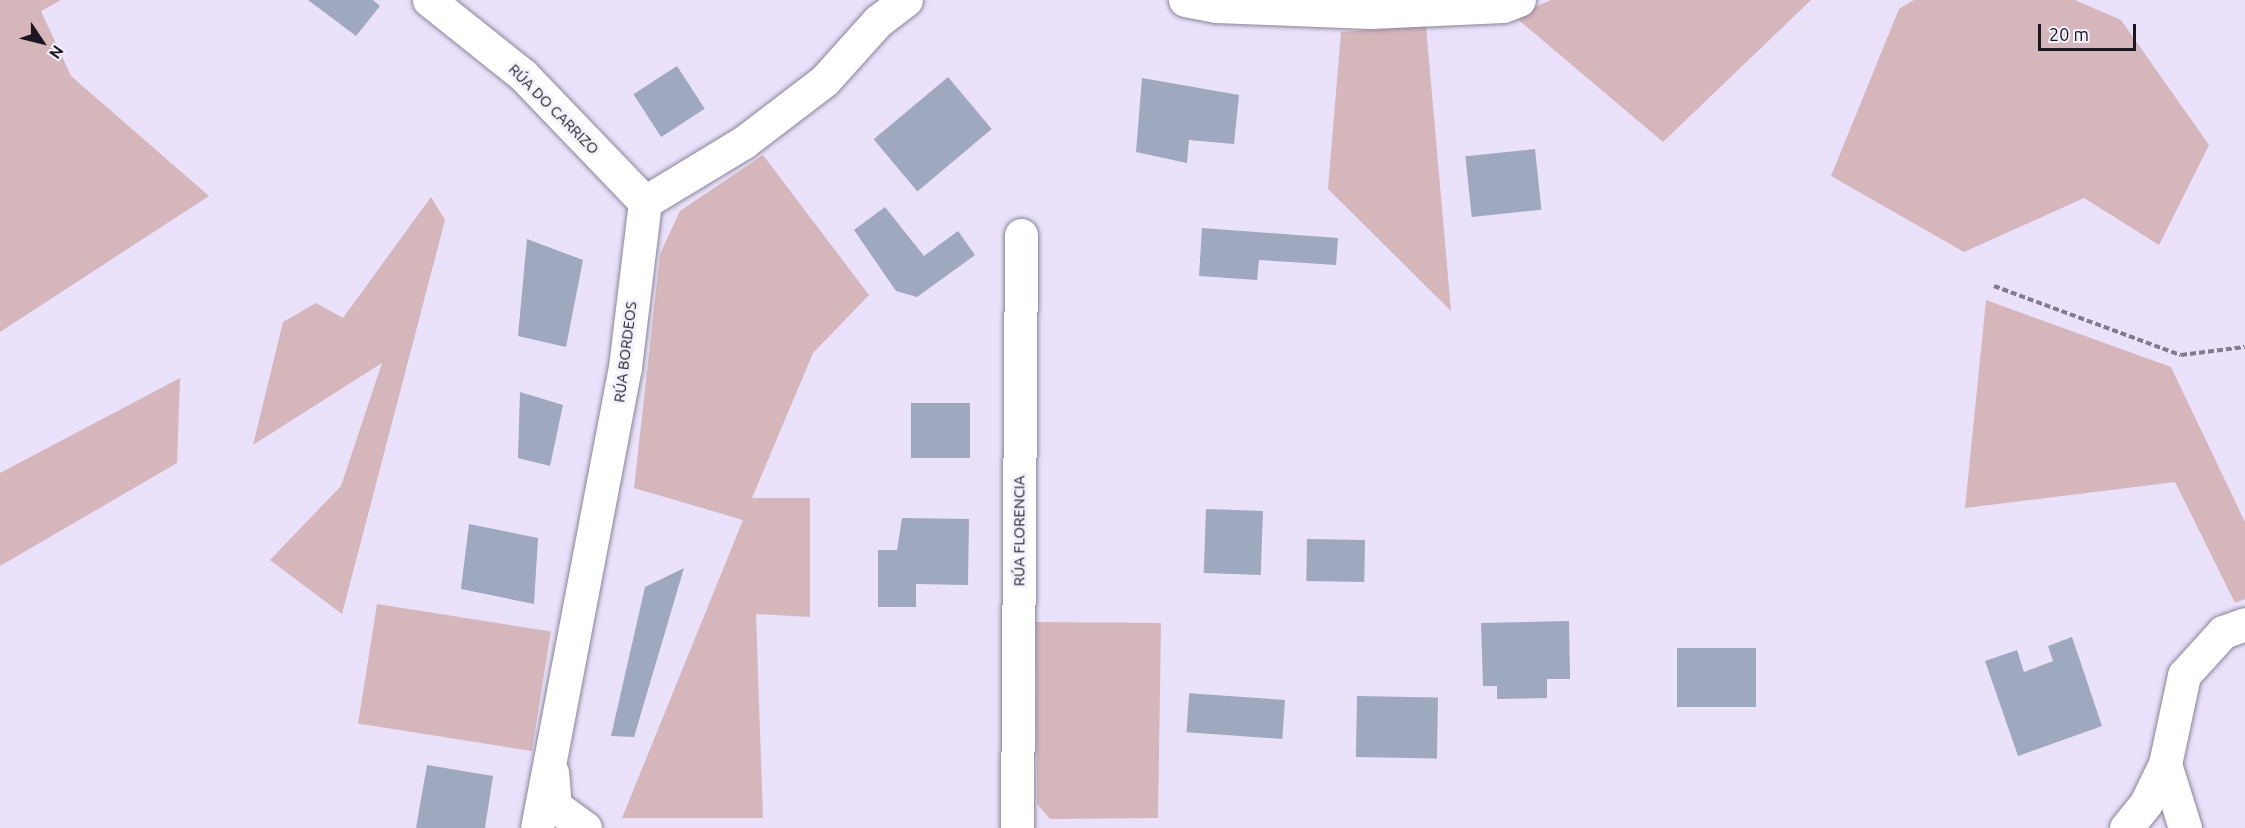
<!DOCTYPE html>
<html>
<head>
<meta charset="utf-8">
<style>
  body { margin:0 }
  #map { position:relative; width:2245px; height:828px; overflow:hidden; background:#e9e2fa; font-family:Ubuntu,sans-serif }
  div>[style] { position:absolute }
  .green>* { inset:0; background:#d5b6bb; transform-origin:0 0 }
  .building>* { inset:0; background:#9ea8be; transform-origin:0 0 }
  .path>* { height:4px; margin-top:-2px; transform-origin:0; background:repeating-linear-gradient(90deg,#817c8d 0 6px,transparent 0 9px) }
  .roads { filter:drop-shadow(0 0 2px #8a849a) drop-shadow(0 0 2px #8a849a) }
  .minor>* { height:33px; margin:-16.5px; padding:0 16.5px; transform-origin:16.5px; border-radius:16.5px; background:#fff }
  span { translate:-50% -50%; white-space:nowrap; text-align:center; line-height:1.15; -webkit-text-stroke:6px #f4f2fc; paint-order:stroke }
  .street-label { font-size:15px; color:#1a1720 }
  .north { position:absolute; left:12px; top:12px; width:60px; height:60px; -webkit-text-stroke:4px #f4f2fc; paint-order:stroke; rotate:125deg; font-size:16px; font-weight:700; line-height:24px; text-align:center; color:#1a1720 }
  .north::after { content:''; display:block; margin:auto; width:21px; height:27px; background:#1a1720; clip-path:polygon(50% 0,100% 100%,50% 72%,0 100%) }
  .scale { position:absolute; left:2038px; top:24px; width:98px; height:27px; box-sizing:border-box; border:3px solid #1a1720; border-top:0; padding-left:8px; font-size:18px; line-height:21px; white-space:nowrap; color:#1a1720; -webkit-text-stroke:4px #f4f2fc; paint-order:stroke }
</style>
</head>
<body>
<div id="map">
  <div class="green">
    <div style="clip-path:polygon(0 0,61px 0,41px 11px,71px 76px,209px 196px,0 332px)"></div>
    <div style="clip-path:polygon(1551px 0,1811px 0,1663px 142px,1514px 16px)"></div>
    <div style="clip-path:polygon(1914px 0,2075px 0,2121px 20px,2209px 145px,2159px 245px,2084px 198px,1964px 252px,1831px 176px,1899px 9px)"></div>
    <div style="clip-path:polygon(1426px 26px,1451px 311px,1328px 189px,1341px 32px)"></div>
    <div style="clip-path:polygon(763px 155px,869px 295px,813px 353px,752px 498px,810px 498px,810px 617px,756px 614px,763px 818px,622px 818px,743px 520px,634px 488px,660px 254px,680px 211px)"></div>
    <div style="clip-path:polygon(431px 197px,445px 220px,342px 614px,270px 560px,341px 486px,382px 363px,253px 445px,283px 322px,316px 303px,343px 318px)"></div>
    <div style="clip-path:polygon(1986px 300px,2171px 367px,2245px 522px,2245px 599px,2235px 603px,2175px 482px,1965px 508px)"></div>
    <div style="clip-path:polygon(180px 378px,177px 463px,0 566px,0 473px)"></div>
    <div style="left:377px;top:604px;width:176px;height:121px;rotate:9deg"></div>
    <div style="clip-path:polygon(1036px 622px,1161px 623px,1158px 818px,1050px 819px,1037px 804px)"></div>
  </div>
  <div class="building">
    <div style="clip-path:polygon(308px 0,373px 0,380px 6px,356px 36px)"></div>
    <div style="left:677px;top:66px;width:51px;height:52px;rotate:57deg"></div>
    <div style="left:948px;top:77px;width:68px;height:97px;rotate:50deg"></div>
    <div style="clip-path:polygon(1142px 78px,1239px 95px,1234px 144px,1189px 140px,1187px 163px,1136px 152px)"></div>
    <div style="left:1535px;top:149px;width:61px;height:70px;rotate:84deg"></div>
    <div style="clip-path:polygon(885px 207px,924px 256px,958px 231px,975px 255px,917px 297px,896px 291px,854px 230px)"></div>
    <div style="clip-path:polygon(1202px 228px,1338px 238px,1336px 265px,1259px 260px,1257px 280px,1199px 276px)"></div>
    <div style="clip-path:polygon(527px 239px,583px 260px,566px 347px,518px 336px)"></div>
    <div style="clip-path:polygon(520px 392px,563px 405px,550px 466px,518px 458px)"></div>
    <div style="left:911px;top:403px;width:59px;height:55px"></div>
    <div style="left:1206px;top:509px;width:57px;height:64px;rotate:2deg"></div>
    <div style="clip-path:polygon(902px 518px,969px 519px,968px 585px,916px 584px,916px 607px,878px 607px,878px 550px,897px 550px)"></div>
    <div style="clip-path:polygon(469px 524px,538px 538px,534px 604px,461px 589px)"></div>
    <div style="left:1307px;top:539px;width:58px;height:42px;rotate:1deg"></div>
    <div style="clip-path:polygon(684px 568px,634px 737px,611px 736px,645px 587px)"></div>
    <div style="clip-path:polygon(1569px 621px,1570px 679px,1547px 679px,1547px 698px,1497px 699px,1497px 686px,1483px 686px,1481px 623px)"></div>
    <div style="clip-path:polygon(2072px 637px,2102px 726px,2018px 756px,1985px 661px,2017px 650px,2024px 672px,2053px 661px,2048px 646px)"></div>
    <div style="left:1677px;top:648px;width:79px;height:59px"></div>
    <div style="left:1357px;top:696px;width:81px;height:61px;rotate:1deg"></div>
    <div style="left:1285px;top:700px;width:39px;height:96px;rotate:94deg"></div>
    <div style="clip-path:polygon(427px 765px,493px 776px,485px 828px,416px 828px)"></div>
  </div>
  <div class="path">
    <div style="left:1994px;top:286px;width:199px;rotate:20.3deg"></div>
    <div style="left:2181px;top:355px;width:64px;rotate:-7.1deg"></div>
  </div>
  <div class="roads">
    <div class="minor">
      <div style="left:429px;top:0;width:120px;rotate:38.6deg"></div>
      <div style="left:523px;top:75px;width:176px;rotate:46.2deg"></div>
      <div style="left:1185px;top:0;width:32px;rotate:11deg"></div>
      <div style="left:1216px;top:6px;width:154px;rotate:2.2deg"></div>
      <div style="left:1370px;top:12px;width:133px;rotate:-2.6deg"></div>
      <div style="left:1503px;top:6px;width:17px;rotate:-21deg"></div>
      <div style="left:2165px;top:764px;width:67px;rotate:72.6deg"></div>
      <div style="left:552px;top:772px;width:34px;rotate:85deg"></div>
      <div style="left:555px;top:806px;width:37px;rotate:36deg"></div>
      <div style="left:537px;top:828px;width:469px;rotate:-79.2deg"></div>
      <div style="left:625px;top:367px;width:166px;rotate:-83.1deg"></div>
      <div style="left:645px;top:202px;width:116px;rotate:-31.2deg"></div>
      <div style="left:744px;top:142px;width:102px;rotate:-37.4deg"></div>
      <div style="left:825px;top:80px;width:79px;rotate:-48.1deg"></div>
      <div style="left:878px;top:21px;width:35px;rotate:-37deg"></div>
      <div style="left:1017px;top:828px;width:593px;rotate:-89.61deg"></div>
      <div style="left:2126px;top:828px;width:32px;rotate:-51deg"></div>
      <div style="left:2146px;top:803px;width:43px;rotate:-64deg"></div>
      <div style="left:2165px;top:764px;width:91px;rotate:-77.9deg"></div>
      <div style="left:2184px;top:675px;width:58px;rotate:-47.8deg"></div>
      <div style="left:2223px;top:632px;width:23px;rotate:-20deg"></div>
    </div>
  </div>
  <div class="street-label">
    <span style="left:554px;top:109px;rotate:45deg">RÚA DO CARRIZO</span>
    <span style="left:625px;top:352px;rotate:-83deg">RÚA BORDEOS</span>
    <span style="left:1019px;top:531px;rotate:-90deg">RÚA FLORENCIA</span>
  </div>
  <div class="north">N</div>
  <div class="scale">20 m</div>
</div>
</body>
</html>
